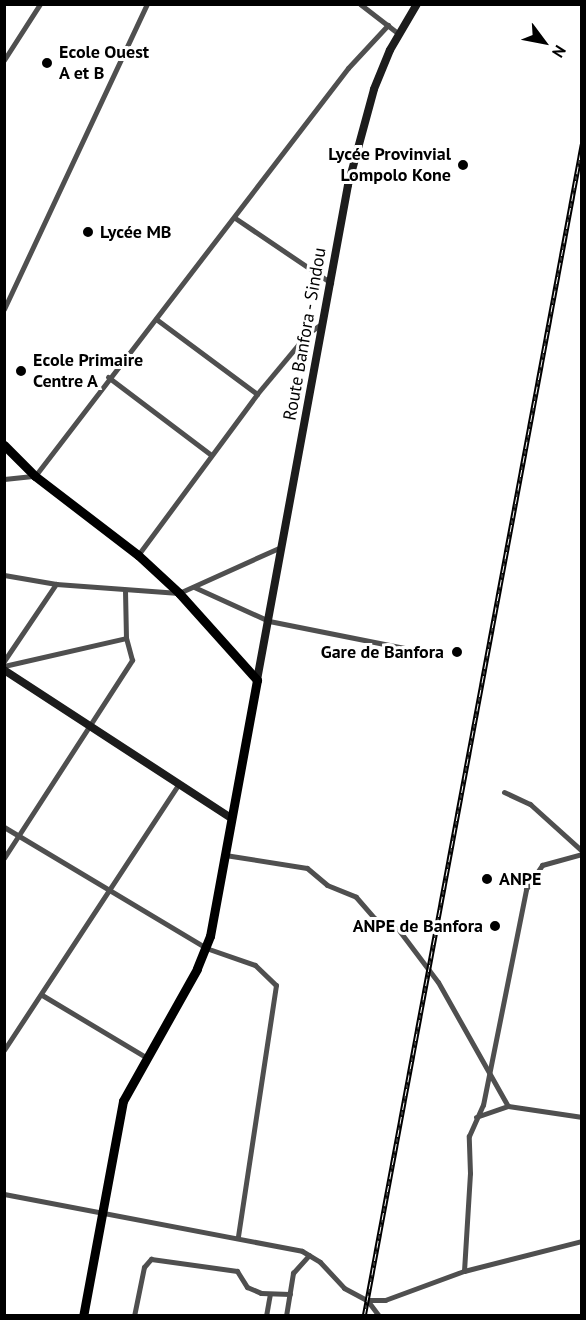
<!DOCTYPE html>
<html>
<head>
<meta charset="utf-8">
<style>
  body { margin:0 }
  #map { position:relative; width:586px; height:1320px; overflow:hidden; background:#fff; font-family:"PT Sans",sans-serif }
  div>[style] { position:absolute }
  .minor>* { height:5px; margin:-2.5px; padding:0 2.5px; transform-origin:2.5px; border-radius:2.5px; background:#4f4f4f }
  .secondary>* { height:8px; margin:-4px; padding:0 4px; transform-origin:4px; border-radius:4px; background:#1c1c1c }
  .trunk>* { height:9px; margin:-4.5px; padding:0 4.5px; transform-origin:4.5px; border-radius:4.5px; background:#000 }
  .rail>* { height:4.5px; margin-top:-2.25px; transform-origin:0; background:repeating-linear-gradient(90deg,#fff 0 7px,#000 0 14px); box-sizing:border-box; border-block:2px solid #000 }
  .dots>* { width:16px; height:16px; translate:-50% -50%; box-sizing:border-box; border:3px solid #fff; border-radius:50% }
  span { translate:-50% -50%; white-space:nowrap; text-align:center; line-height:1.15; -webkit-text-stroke:6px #fff; paint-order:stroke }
  .poi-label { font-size:18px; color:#000; font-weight:700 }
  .left { translate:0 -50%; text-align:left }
  .right { translate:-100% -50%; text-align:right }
  .street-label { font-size:18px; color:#000 }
  .frame { position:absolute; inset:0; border:6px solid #000; pointer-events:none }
  .north { position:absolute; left:514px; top:12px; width:60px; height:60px; -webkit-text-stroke:4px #fff; paint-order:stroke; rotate:122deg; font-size:16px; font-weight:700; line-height:24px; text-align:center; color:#000 }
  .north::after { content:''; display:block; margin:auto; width:21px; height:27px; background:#000; clip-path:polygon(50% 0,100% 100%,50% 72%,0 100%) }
</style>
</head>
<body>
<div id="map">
  <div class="minor">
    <div style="left:360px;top:4px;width:49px;rotate:37.6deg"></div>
    <div style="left:4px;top:60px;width:67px;rotate:-57.3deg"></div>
    <div style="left:235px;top:218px;width:116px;rotate:34.1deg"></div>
    <div style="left:4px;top:309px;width:337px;rotate:-64.9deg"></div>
    <div style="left:156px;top:319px;width:126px;rotate:36.6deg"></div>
    <div style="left:108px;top:377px;width:129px;rotate:37.1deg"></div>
    <div style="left:4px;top:479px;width:31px;rotate:-6deg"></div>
    <div style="left:35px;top:476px;width:514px;rotate:-52.51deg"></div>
    <div style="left:348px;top:68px;width:59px;rotate:-47.1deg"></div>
    <div style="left:138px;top:555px;width:200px;rotate:-53.5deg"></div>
    <div style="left:257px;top:394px;width:78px;rotate:-50.2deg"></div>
    <div style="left:307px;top:334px;width:19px;rotate:-35deg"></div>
    <div style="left:4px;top:575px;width:53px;rotate:9.8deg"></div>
    <div style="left:56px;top:584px;width:123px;rotate:4.2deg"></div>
    <div style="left:179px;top:593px;width:112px;rotate:-24.3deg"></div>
    <div style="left:194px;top:587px;width:82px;rotate:24.4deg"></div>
    <div style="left:269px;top:621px;width:138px;rotate:11.3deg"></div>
    <div style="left:4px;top:661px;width:93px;rotate:-56deg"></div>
    <div style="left:4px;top:666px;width:125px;rotate:-12.9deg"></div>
    <div style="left:504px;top:792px;width:29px;rotate:25deg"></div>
    <div style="left:530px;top:804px;width:70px;rotate:42.1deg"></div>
    <div style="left:4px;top:827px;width:235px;rotate:30.9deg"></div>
    <div style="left:206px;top:948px;width:52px;rotate:19.1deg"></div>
    <div style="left:255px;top:965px;width:29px;rotate:44deg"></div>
    <div style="left:276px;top:985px;width:255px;rotate:98.6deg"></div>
    <div style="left:225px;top:855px;width:83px;rotate:9deg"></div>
    <div style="left:307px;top:868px;width:26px;rotate:40deg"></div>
    <div style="left:327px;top:885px;width:31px;rotate:22deg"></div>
    <div style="left:356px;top:897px;width:28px;rotate:49deg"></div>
    <div style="left:374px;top:918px;width:26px;rotate:25deg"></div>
    <div style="left:398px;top:929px;width:66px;rotate:53deg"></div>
    <div style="left:438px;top:982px;width:142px;rotate:60.6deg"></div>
    <div style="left:4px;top:858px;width:236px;rotate:-57.1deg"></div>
    <div style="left:132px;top:660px;width:23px;rotate:-105deg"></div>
    <div style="left:126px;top:638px;width:48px;rotate:-91.2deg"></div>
    <div style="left:42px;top:995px;width:119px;rotate:30.9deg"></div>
    <div style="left:4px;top:1050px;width:318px;rotate:-56.7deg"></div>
    <div style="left:476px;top:1117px;width:34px;rotate:-19deg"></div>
    <div style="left:508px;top:1106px;width:75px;rotate:8.5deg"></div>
    <div style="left:4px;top:1194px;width:303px;rotate:10.8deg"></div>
    <div style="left:302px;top:1251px;width:21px;rotate:31deg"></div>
    <div style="left:320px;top:1262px;width:35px;rotate:47deg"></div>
    <div style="left:344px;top:1288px;width:26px;rotate:28deg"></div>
    <div style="left:367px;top:1300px;width:18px"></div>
    <div style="left:385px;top:1300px;width:84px;rotate:-20.2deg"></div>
    <div style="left:464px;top:1271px;width:122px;rotate:-14.3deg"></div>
    <div style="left:464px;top:1271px;width:98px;rotate:-86.5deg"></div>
    <div style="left:470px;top:1173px;width:37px;rotate:-92deg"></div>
    <div style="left:469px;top:1136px;width:34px;rotate:-66deg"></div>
    <div style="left:483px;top:1105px;width:220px;rotate:-78.7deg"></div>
    <div style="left:526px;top:889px;width:29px;rotate:-56deg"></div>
    <div style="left:542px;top:865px;width:41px;rotate:-15.4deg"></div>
    <div style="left:367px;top:1300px;width:20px;rotate:53deg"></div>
    <div style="left:134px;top:1316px;width:50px;rotate:-78.5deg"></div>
    <div style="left:144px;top:1267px;width:11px;rotate:-49deg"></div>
    <div style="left:151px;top:1259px;width:87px;rotate:7.9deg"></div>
    <div style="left:237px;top:1271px;width:19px;rotate:58deg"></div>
    <div style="left:247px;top:1287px;width:15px;rotate:23deg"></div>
    <div style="left:261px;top:1293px;width:29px;rotate:2deg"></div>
    <div style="left:266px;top:1316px;width:22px;rotate:-80deg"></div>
    <div style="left:286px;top:1316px;width:44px;rotate:-80.8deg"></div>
    <div style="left:293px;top:1273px;width:24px;rotate:-48deg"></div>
  </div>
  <div class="secondary">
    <div style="left:4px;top:670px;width:271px;rotate:33.1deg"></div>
    <div style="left:257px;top:680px;width:503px;rotate:-79.58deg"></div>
    <div style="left:348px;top:185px;width:99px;rotate:-74.8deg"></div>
    <div style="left:374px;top:89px;width:42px;rotate:-67.7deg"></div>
    <div style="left:390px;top:50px;width:53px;rotate:-59.6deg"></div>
  </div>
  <div class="trunk">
    <div style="left:4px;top:445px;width:44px;rotate:45deg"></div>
    <div style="left:35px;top:476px;width:130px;rotate:37.5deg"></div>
    <div style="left:138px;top:555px;width:56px;rotate:42.8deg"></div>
    <div style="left:179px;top:593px;width:117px;rotate:48.1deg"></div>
    <div style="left:257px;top:680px;width:260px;rotate:100.4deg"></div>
    <div style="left:210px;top:936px;width:35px;rotate:112deg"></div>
    <div style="left:197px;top:969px;width:151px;rotate:119.3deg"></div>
    <div style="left:123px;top:1101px;width:219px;rotate:100.5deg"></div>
  </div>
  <div class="rail">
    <div style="left:364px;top:1316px;width:1192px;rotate:-79.46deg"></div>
  </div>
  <div class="dots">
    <div style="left:47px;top:63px;background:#000"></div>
    <div style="left:463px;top:165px;background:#000"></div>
    <div style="left:88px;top:232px;background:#000"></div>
    <div style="left:21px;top:371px;background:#000"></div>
    <div style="left:457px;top:652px;background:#000"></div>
    <div style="left:487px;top:879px;background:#000"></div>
    <div style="left:495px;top:926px;background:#000"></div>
  </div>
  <div class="poi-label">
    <span class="left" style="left:59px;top:63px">Ecole Ouest<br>A et B</span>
    <span class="right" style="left:451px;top:165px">Lycée Provinvial<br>Lompolo Kone</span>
    <span class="left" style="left:100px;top:232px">Lycée MB</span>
    <span class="left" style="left:33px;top:371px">Ecole Primaire<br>Centre A</span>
    <span class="right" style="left:444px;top:652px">Gare de Banfora</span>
    <span class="left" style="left:499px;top:879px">ANPE</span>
    <span class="right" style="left:483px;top:926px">ANPE de Banfora</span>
  </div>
  <div class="street-label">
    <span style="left:305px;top:334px;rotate:-80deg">Route Banfora - Sindou</span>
  </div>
  <div class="frame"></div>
  <div class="north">N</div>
</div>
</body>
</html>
